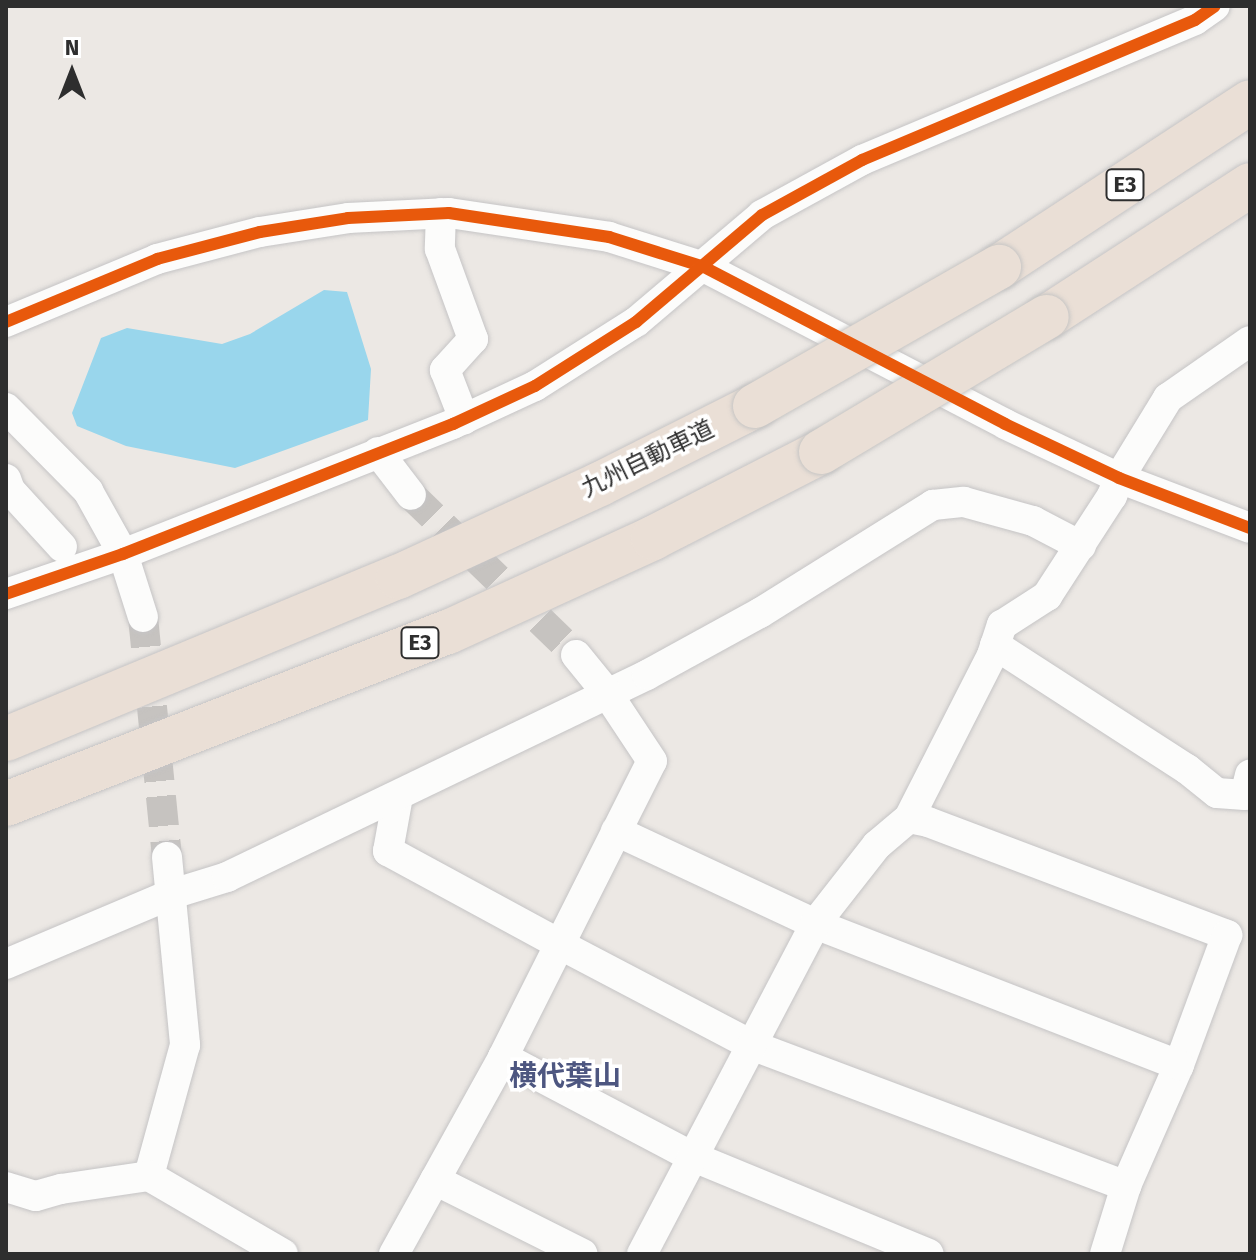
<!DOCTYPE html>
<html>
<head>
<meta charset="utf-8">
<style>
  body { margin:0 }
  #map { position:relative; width:1256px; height:1260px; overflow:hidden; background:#ece8e4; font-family:"Fira Sans","Noto Sans JP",sans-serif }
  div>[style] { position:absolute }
  .water>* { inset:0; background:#99d6ec }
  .minor-tunnel>* { height:30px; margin-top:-15px; transform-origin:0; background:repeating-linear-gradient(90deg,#c6c3c0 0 30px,transparent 0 45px) }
  .roads { filter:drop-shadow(0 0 2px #c5c4c5) drop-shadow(0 0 2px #c5c4c5) }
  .minor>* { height:30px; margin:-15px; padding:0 15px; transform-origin:15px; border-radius:15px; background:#fcfcfb }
  .highway>* { height:44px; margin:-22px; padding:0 22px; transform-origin:22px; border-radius:22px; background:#eadfd6 }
  .bridges { filter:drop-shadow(0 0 2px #c6c5c4) drop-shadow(0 0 2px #c6c5c4) }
  .highway-bridge>* { height:44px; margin:-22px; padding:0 22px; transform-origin:22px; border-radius:22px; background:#eadfd6 }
  .cycleway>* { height:12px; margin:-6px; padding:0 6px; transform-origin:6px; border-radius:6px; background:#e8590c }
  span { translate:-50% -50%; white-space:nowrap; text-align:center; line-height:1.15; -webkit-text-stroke:7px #fff; paint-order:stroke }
  .shield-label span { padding:2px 6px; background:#fff; border:2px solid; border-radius:6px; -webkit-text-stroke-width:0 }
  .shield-label { font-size:22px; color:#2e2e2e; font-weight:700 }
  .street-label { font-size:24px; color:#2e2e2e }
  .quarter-label { font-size:28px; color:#4d5680; font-weight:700 }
  .frame { position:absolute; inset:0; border:8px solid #2e2e2e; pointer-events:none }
  .north { position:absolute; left:32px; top:32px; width:80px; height:80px; -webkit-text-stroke:6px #fff; paint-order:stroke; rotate:0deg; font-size:22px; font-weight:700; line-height:32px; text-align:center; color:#2e2e2e }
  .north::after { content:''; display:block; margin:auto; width:28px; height:36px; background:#2e2e2e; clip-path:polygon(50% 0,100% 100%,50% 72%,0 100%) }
</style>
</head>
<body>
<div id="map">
  <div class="water">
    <div style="clip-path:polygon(324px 290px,347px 292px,371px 369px,368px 420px,235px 468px,126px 446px,77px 426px,72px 413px,101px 338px,127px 328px,222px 344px,250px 334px)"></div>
  </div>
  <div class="minor-tunnel">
    <div style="left:411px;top:495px;width:230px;rotate:44.1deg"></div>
    <div style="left:143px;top:617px;width:241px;rotate:84.3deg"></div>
  </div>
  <div class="roads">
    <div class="minor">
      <div style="left:441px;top:213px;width:36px;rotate:92deg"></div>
      <div style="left:440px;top:249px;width:96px;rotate:69.9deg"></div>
      <div style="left:473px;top:339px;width:42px;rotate:132.1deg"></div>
      <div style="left:445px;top:370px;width:53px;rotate:68.8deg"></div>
      <div style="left:6px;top:322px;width:164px;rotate:-22.6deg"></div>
      <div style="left:157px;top:259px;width:106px;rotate:-14.7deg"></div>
      <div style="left:260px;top:232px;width:89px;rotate:-9deg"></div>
      <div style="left:348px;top:218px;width:101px;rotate:-2.8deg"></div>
      <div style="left:449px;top:213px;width:162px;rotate:8.5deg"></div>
      <div style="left:609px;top:237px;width:100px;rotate:17.5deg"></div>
      <div style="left:704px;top:267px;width:339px;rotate:27.5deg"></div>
      <div style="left:1005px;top:424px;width:126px;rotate:25.3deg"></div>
      <div style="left:1119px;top:478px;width:140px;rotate:20.9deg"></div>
      <div style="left:6px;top:408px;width:117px;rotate:45.3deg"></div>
      <div style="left:88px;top:491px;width:72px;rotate:60.9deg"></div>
      <div style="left:123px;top:554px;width:66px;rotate:72.4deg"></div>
      <div style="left:378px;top:452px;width:54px;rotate:52.5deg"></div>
      <div style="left:6px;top:479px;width:12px;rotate:70deg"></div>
      <div style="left:10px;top:490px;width:77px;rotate:47.6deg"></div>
      <div style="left:6px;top:594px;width:124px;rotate:-18.9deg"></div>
      <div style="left:123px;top:554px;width:355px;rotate:-21.5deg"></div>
      <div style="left:453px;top:424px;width:90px;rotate:-24.9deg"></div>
      <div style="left:535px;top:386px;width:120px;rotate:-32.4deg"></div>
      <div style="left:636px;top:322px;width:165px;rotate:-40.3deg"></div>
      <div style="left:762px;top:215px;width:114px;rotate:-28.8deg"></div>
      <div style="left:862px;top:160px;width:361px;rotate:-22.8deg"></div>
      <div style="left:1195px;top:20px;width:24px;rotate:-35deg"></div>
      <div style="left:995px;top:645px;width:229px;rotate:32.9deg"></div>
      <div style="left:1187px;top:769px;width:38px;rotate:39deg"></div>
      <div style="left:1217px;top:793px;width:28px;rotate:4deg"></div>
      <div style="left:1245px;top:795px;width:21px;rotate:-76deg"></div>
      <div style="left:398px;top:796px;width:56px;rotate:100.3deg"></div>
      <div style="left:388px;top:851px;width:195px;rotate:28.5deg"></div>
      <div style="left:559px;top:944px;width:217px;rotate:27.7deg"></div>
      <div style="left:751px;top:1045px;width:401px;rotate:20.6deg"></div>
      <div style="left:909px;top:818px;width:19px;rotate:12deg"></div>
      <div style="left:928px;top:822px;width:320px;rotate:20.7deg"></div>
      <div style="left:1227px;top:935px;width:139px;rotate:110.3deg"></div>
      <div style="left:1179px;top:1065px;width:132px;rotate:113.7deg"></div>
      <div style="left:1126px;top:1186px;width:71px;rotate:107.2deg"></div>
      <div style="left:616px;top:831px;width:220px;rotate:25deg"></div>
      <div style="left:815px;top:924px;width:390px;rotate:21.2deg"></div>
      <div style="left:167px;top:857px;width:189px;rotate:84.5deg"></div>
      <div style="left:185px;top:1045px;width:136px;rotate:105.4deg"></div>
      <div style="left:149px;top:1176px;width:155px;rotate:30.2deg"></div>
      <div style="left:6px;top:964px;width:177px;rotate:-22.9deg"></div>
      <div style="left:169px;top:895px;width:61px;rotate:-17.2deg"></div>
      <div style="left:227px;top:877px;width:466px;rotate:-25.7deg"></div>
      <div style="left:647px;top:675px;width:129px;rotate:-28.8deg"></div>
      <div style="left:760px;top:613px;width:204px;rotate:-32deg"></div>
      <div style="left:933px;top:505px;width:31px;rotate:-6deg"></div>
      <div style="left:964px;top:502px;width:72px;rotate:15.4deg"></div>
      <div style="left:1033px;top:521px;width:54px;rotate:27.5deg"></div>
      <div style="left:503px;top:1057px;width:212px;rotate:27.8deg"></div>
      <div style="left:691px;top:1156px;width:257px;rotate:22.4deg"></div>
      <div style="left:435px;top:1180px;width:165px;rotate:26.6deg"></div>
      <div style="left:6px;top:1187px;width:31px;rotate:17deg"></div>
      <div style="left:36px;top:1196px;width:26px;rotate:-16deg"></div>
      <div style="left:61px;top:1189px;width:89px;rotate:-8.4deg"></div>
      <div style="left:394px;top:1254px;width:225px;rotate:-61deg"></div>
      <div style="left:503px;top:1057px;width:331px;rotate:-63.3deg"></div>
      <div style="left:652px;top:761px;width:82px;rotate:-123.5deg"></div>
      <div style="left:607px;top:693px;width:49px;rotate:-129.2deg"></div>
      <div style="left:642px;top:1254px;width:373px;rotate:-62.3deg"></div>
      <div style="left:815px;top:924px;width:100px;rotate:-51.9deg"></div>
      <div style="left:877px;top:845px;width:42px;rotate:-40.2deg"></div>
      <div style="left:909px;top:818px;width:183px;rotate:-63deg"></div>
      <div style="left:992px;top:655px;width:32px;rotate:-72deg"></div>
      <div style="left:1002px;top:625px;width:54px;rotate:-32.8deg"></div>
      <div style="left:1047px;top:596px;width:119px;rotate:-57deg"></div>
      <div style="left:1112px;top:496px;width:19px;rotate:-69deg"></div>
      <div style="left:1119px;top:478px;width:94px;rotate:-58.5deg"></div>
      <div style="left:1168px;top:398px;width:100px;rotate:-34.8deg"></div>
    </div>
    <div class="highway">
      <div style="left:999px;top:267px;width:300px;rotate:-33.3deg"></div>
      <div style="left:1047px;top:317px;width:242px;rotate:-33deg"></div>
      <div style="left:6px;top:739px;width:424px;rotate:-22.5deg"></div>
      <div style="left:398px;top:577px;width:222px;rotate:-24.7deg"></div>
      <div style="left:600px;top:484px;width:174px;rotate:-26.7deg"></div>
      <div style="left:6px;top:804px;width:474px;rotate:-21.3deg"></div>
      <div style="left:448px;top:632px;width:226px;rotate:-24.6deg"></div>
      <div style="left:653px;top:538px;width:189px;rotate:-27.1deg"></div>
    </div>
  </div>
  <div class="bridges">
    <div class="highway-bridge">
      <div style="left:755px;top:406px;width:281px;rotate:-29.7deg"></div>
      <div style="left:821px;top:452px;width:263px;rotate:-30.9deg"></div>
    </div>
  </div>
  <div class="cycleway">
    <div style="left:6px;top:322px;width:164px;rotate:-22.6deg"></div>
    <div style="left:157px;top:259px;width:106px;rotate:-14.7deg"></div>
    <div style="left:260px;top:232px;width:89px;rotate:-9deg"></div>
    <div style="left:348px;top:218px;width:101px;rotate:-2.8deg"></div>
    <div style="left:449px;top:213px;width:162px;rotate:8.5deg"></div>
    <div style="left:609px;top:237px;width:100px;rotate:17.5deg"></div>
    <div style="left:704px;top:267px;width:339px;rotate:27.5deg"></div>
    <div style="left:1005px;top:424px;width:126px;rotate:25.3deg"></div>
    <div style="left:1119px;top:478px;width:140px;rotate:20.9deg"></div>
    <div style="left:6px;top:594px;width:124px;rotate:-18.9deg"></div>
    <div style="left:123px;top:554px;width:355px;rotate:-21.5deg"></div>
    <div style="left:453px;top:424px;width:90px;rotate:-24.9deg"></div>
    <div style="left:535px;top:386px;width:120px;rotate:-32.4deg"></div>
    <div style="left:636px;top:322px;width:165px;rotate:-40.3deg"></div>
    <div style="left:762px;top:215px;width:114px;rotate:-28.8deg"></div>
    <div style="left:862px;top:160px;width:361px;rotate:-22.8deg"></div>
    <div style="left:1195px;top:20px;width:24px;rotate:-35deg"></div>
  </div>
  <div class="shield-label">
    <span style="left:1125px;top:185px">E3</span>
    <span style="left:420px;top:643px">E3</span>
  </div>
  <div class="street-label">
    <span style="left:648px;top:459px;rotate:-26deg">九州自動車道</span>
  </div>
  <div class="quarter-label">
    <span style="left:565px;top:1076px">横代葉山</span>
  </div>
  <div class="frame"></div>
  <div class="north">N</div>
</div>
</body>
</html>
